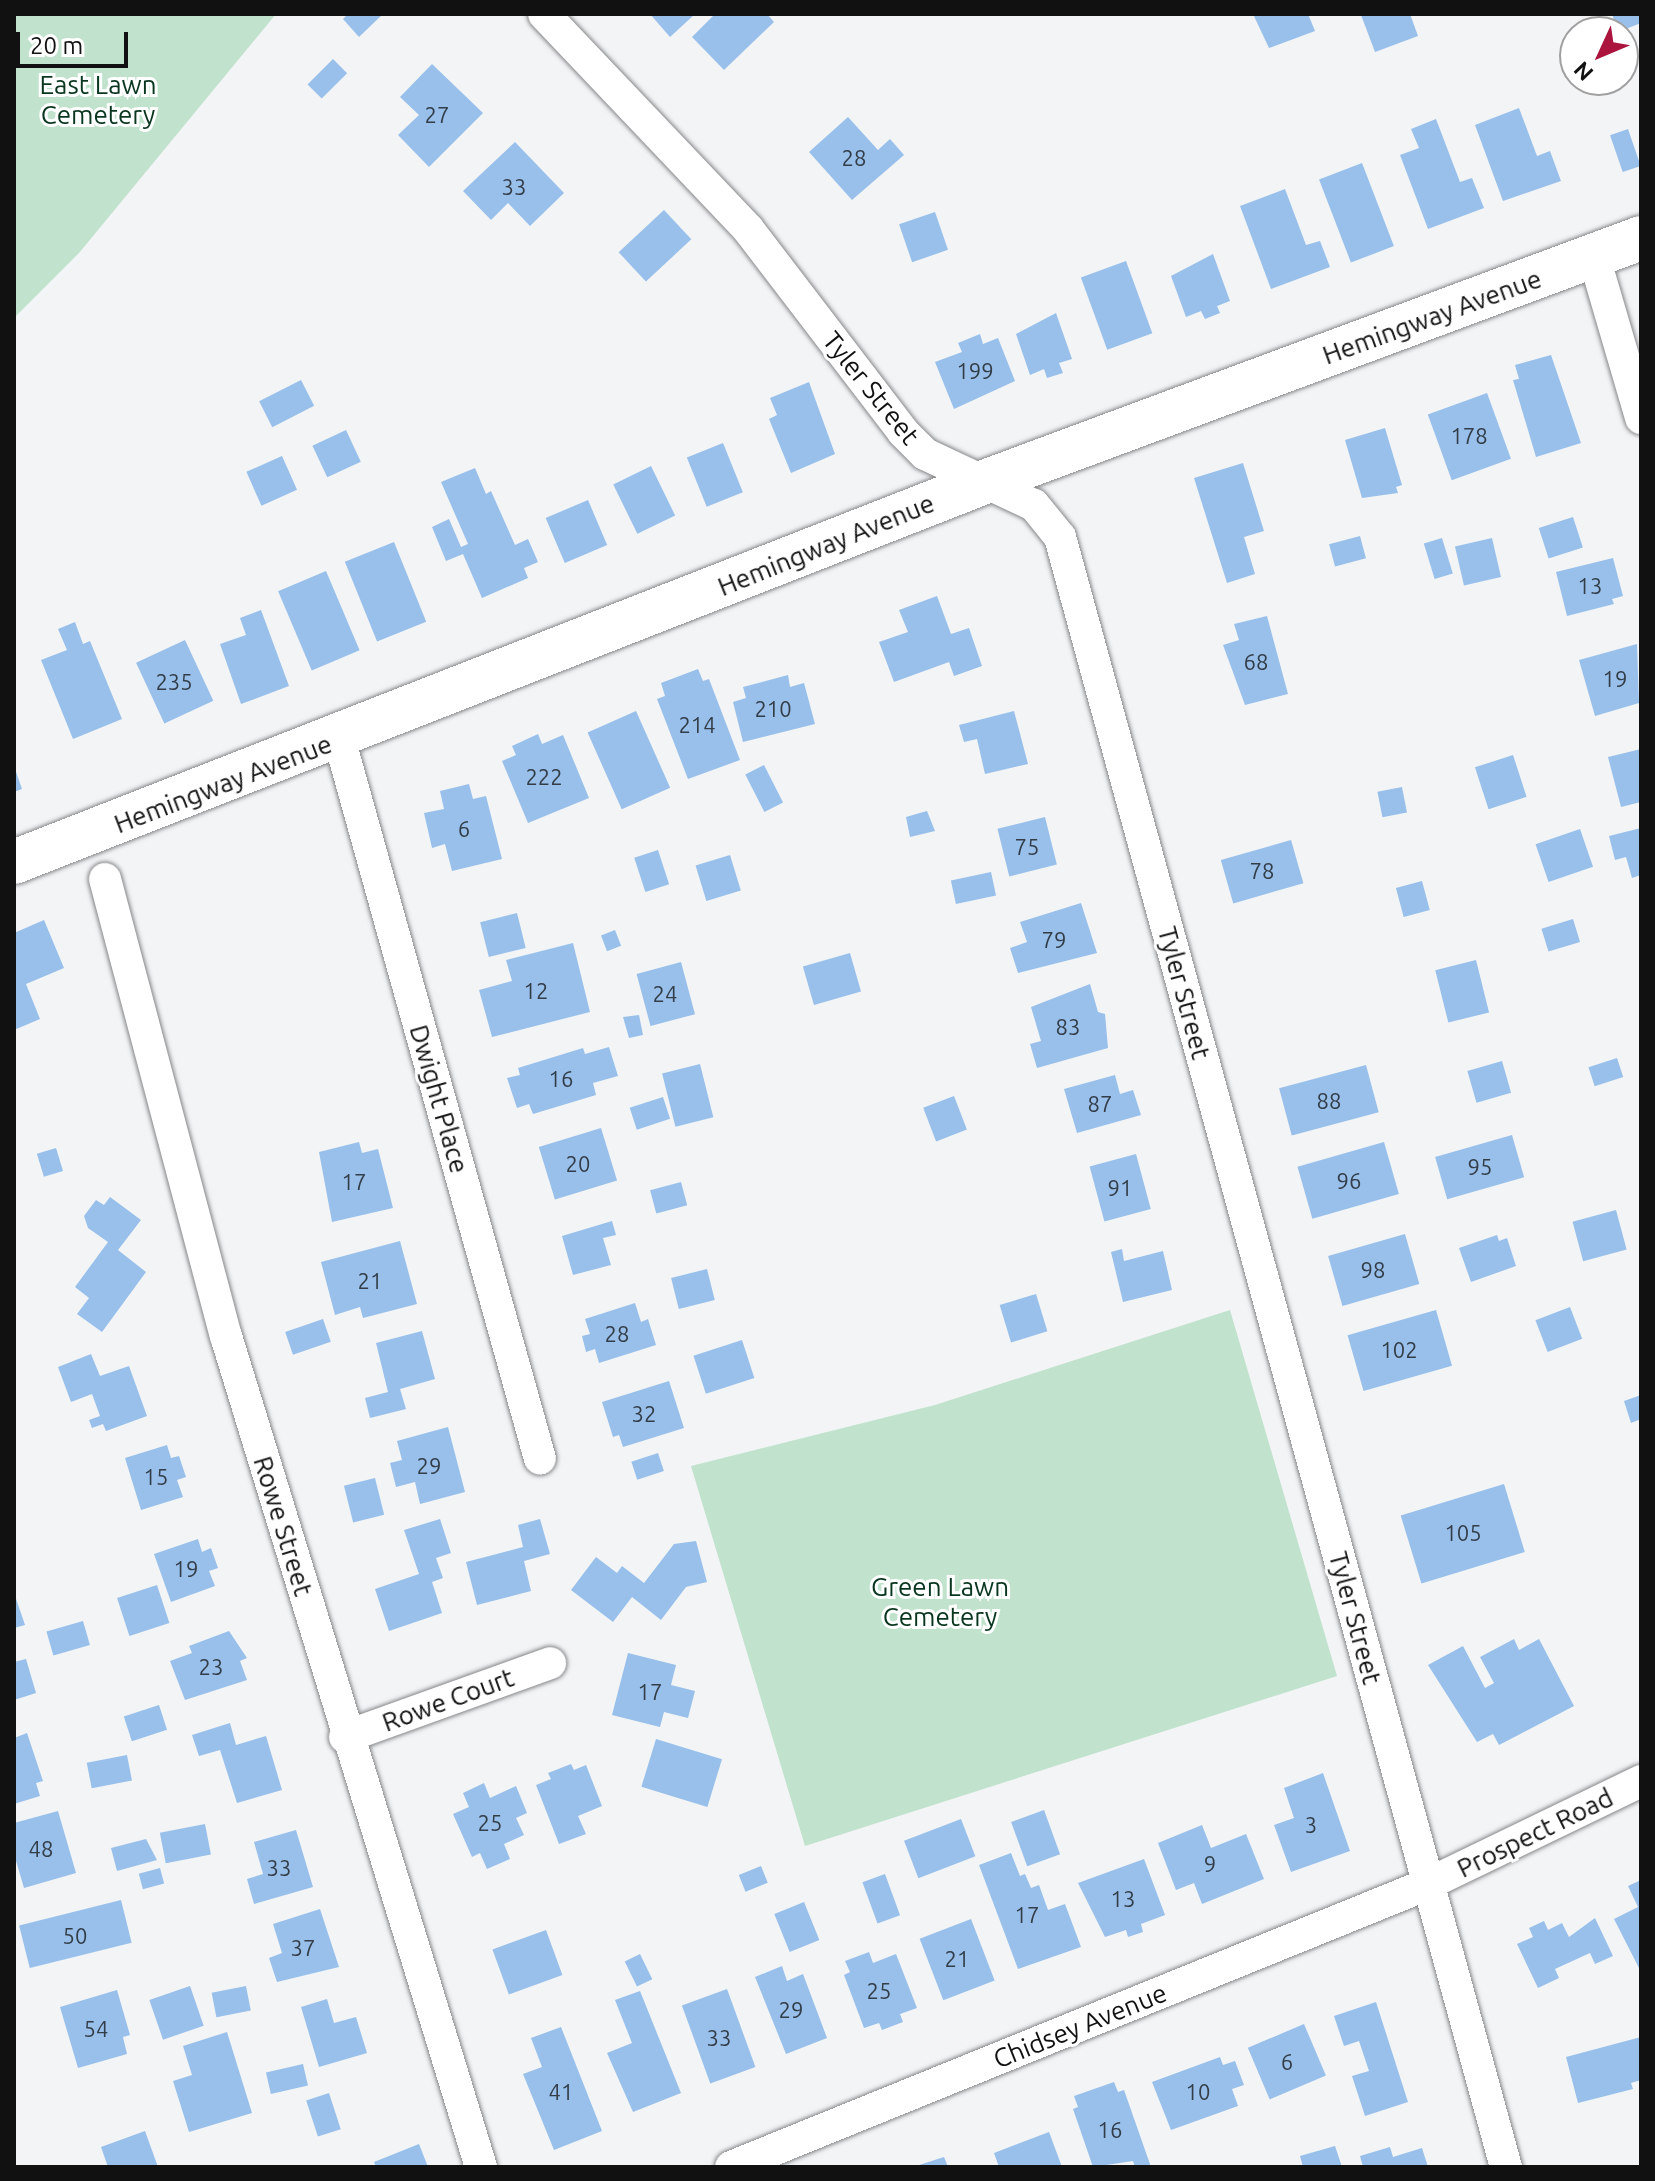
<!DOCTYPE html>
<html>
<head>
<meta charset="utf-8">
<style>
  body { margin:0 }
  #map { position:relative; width:1655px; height:2181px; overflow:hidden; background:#f2f4f6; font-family:Ubuntu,sans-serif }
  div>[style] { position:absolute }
  .green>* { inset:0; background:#c1e2cc }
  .building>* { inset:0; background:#98c0eb; transform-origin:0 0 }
  .roads { filter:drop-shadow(0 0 2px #868789) drop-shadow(0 0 2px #868789) }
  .street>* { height:32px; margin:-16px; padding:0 16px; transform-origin:16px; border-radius:16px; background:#fff }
  .secondary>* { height:44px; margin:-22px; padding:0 22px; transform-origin:22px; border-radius:22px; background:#fff }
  span { translate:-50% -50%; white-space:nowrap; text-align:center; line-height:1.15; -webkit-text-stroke:6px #fff; paint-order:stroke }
  .number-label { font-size:22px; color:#333d48 }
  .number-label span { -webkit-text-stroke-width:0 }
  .park-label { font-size:26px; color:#09361f }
  .street-label { font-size:26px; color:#111112 }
  .frame { position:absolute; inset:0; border:16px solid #111112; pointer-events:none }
  .north { position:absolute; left:1559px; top:16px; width:80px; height:80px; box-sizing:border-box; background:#fff; border:2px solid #a0a0a0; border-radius:50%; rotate:226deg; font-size:22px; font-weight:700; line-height:32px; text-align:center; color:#111112 }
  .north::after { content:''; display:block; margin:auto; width:28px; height:36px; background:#aa143d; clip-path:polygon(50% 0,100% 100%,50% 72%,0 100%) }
  .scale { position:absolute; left:16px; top:32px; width:112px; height:36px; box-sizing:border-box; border:4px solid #111112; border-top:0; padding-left:10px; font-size:24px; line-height:28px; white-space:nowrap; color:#111112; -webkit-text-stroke:6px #fff; paint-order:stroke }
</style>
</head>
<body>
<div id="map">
  <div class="green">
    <div style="clip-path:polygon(14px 14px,276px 14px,79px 253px,14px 318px)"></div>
    <div style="clip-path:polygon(1230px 1310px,1337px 1676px,805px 1846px,691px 1466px,935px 1405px)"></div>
  </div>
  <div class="building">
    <div style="clip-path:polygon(348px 14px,383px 14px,359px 37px,343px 19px)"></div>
    <div style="clip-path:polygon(650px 14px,695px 14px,670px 37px)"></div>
    <div style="clip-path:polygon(715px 14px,767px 14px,774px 22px,724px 70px,692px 37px)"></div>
    <div style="clip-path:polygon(1253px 14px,1308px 14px,1315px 31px,1269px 48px)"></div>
    <div style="clip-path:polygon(1410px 14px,1418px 36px,1375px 52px,1361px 15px)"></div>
    <div style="clip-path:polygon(1612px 14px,1641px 14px,1641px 23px,1618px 32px)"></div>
    <div style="left:333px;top:59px;width:20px;height:36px;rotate:45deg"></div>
    <div style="clip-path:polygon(432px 64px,483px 113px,429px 167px,398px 135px,419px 115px,400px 97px)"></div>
    <div style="clip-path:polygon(1519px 108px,1537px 156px,1550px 151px,1561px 181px,1503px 201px,1475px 125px)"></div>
    <div style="clip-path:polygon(848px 117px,878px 150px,890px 139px,904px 155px,852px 200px,809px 152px)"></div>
    <div style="clip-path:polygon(1436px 119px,1460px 182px,1472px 178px,1484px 208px,1428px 229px,1400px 155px,1419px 148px,1411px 129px)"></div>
    <div style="left:1628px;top:129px;width:39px;height:19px;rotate:71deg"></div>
    <div style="clip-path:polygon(515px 142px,564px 193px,530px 226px,508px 203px,491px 220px,463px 191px)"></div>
    <div style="left:1362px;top:163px;width:89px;height:46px;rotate:69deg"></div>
    <div style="clip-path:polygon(1285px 189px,1306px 245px,1320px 241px,1330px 267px,1271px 289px,1240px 206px)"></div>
    <div style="left:664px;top:210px;width:40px;height:62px;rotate:47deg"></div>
    <div style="left:935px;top:212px;width:40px;height:38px;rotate:71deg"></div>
    <div style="clip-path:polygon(1213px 254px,1230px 301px,1217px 306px,1220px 313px,1205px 319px,1201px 311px,1186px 317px,1171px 276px)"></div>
    <div style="left:1126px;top:261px;width:77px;height:48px;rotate:70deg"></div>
    <div style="clip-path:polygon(1056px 313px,1072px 359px,1059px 363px,1063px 373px,1047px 378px,1044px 369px,1030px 375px,1016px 334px)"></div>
    <div style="clip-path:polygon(980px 334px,983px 344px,998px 338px,1015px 381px,954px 409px,935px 362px,962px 352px,958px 343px)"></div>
    <div style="clip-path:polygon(1551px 355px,1581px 443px,1536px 457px,1513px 380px,1519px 379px,1515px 365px)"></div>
    <div style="left:301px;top:380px;width:29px;height:47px;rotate:63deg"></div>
    <div style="clip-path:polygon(809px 382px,835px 454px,791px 473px,769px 419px,777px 415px,770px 398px)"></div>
    <div style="left:1487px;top:393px;width:70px;height:63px;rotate:70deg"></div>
    <div style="clip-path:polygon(1385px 428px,1402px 485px,1396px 487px,1398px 493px,1362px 498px,1345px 440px)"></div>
    <div style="left:346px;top:430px;width:35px;height:37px;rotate:65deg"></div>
    <div style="left:723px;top:443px;width:53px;height:39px;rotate:68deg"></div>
    <div style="left:282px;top:456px;width:37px;height:39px;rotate:66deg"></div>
    <div style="clip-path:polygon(1243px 463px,1264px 531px,1244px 537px,1255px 574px,1227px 583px,1194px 478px)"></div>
    <div style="left:651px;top:466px;width:55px;height:42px;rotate:64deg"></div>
    <div style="clip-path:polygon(475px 468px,486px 494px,491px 491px,515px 545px,528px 539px,538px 562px,524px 568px,528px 578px,482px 598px,463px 554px,446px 561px,432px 527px,449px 519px,461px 547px,468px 544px,441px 482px)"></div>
    <div style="left:588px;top:500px;width:49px;height:46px;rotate:67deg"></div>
    <div style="left:1573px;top:517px;width:32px;height:36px;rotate:72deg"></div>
    <div style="left:1360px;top:536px;width:23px;height:32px;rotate:75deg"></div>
    <div style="left:1442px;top:538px;width:37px;height:19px;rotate:73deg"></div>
    <div style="left:1492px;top:538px;width:40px;height:38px;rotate:77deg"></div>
    <div style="left:394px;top:542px;width:86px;height:53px;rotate:68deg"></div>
    <div style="clip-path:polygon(1613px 558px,1623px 596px,1612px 599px,1614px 604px,1567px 616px,1556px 572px)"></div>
    <div style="left:326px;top:571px;width:86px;height:52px;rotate:67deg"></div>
    <div style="clip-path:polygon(937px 596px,951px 634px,969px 628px,982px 666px,954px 676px,949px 662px,894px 682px,879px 642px,908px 632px,899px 610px)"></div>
    <div style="clip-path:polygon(261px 610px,289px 686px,241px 704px,220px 644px,246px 635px,240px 618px)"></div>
    <div style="clip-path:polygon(1267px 616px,1288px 694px,1245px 705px,1223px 645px,1239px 640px,1234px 624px)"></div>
    <div style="clip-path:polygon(75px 622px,83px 644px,90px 641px,122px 719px,73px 739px,41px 660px,67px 650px,58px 629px)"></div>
    <div style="left:185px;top:640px;width:67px;height:54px;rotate:65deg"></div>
    <div style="clip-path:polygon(1637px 644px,1639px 703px,1595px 716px,1579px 660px)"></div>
    <div style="clip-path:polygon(698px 669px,703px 681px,709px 679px,740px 760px,688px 779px,657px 699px,665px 696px,661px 683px)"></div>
    <div style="clip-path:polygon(788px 675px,790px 687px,804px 683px,815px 724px,743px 742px,733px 702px,746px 698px,743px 687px)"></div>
    <div style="left:636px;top:711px;width:84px;height:53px;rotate:66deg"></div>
    <div style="clip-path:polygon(1014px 711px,1028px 764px,985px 774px,977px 739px,964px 742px,959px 725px)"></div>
    <div style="clip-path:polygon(538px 734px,542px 744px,563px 735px,589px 798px,528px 823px,502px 761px,516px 755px,512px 746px)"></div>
    <div style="clip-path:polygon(1641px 749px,1641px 802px,1621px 807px,1608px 757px)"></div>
    <div style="left:1513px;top:755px;width:44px;height:40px;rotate:72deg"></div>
    <div style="left:764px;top:765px;width:42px;height:21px;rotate:63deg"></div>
    <div style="clip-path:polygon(14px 766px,22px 789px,14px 792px)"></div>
    <div style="clip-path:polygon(469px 784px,473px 799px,486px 796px,502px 859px,452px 871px,445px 844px,432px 848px,424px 813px,444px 809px,440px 791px)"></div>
    <div style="left:1402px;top:787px;width:26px;height:25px;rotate:79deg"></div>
    <div style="clip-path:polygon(927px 811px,935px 831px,910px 837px,906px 817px)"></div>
    <div style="left:1045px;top:817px;width:49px;height:49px;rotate:76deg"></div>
    <div style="clip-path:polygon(1641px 828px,1641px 875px,1632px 878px,1626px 857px,1615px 860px,1609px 836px)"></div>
    <div style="left:1580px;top:829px;width:40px;height:47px;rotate:71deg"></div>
    <div style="left:1291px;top:840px;width:45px;height:73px;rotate:74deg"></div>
    <div style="left:658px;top:850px;width:36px;height:25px;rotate:72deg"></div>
    <div style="left:730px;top:855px;width:37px;height:36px;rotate:73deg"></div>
    <div style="left:991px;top:872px;width:24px;height:41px;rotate:78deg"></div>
    <div style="left:1422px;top:881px;width:30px;height:27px;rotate:75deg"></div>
    <div style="clip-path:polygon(1081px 903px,1097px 953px,1018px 973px,1010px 948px,1027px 942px,1020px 922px)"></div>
    <div style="left:517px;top:913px;width:36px;height:38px;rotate:76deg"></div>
    <div style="left:1573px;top:919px;width:24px;height:33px;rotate:73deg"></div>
    <div style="clip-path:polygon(44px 920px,64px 968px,26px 984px,40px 1019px,14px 1030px,14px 933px)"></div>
    <div style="left:615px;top:930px;width:17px;height:15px;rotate:69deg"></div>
    <div style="clip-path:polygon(573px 943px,590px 1012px,492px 1037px,479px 990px,512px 981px,506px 960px)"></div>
    <div style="left:850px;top:953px;width:40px;height:49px;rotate:74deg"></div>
    <div style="left:1476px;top:960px;width:54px;height:42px;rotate:76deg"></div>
    <div style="left:681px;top:962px;width:54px;height:46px;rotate:75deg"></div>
    <div style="clip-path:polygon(1090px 984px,1098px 1012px,1105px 1014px,1108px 1048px,1037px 1068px,1030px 1044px,1041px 1041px,1031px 1007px)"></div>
    <div style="clip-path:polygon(639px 1015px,643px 1035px,629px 1038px,623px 1017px)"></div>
    <div style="clip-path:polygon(609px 1047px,618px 1076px,593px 1083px,596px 1095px,533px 1114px,529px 1104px,517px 1108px,507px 1078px,520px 1075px,518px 1068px,583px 1048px,585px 1054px)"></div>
    <div style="left:1617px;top:1058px;width:20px;height:30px;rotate:72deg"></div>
    <div style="left:1502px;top:1061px;width:33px;height:36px;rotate:74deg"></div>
    <div style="left:700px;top:1064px;width:55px;height:39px;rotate:76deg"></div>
    <div style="left:1366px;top:1065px;width:49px;height:90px;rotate:75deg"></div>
    <div style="clip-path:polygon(1115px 1075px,1120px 1094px,1133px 1090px,1141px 1115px,1077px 1133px,1064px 1089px)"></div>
    <div style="left:954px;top:1096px;width:36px;height:33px;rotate:69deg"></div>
    <div style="left:663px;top:1097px;width:23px;height:35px;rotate:72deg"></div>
    <div style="left:601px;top:1128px;width:55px;height:65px;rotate:73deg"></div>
    <div style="left:1512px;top:1135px;width:44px;height:80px;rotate:74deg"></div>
    <div style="clip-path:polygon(359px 1142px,362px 1153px,378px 1149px,393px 1208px,332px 1222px,319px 1152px)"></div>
    <div style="left:1384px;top:1142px;width:54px;height:90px;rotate:74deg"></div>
    <div style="left:56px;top:1148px;width:24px;height:20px;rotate:73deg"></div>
    <div style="left:1136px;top:1154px;width:57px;height:48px;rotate:75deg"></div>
    <div style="left:681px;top:1182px;width:24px;height:32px;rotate:75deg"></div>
    <div style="clip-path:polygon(110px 1197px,141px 1220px,118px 1250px,146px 1272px,102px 1332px,77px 1314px,89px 1298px,75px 1287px,108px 1242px,88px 1228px,84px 1216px,96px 1200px,104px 1205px)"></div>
    <div style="left:1616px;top:1210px;width:41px;height:45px;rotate:75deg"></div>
    <div style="clip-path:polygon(612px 1221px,616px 1235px,603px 1238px,611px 1265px,573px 1275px,562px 1236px)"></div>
    <div style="left:1405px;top:1234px;width:52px;height:80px;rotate:74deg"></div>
    <div style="clip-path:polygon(1497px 1235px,1499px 1241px,1507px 1238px,1516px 1266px,1471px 1282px,1459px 1248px)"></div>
    <div style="clip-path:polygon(400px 1241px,417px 1304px,363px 1318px,360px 1307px,335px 1315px,321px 1262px)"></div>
    <div style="clip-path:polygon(1122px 1249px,1124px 1261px,1163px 1251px,1172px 1290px,1123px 1302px,1111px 1252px)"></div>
    <div style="left:707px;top:1269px;width:32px;height:37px;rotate:76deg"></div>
    <div style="left:1036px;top:1294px;width:39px;height:38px;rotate:73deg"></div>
    <div style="clip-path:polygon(635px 1303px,641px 1322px,648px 1319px,656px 1345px,599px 1363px,595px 1349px,586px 1352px,582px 1336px,590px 1334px,585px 1319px)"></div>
    <div style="left:1570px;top:1307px;width:34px;height:37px;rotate:69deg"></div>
    <div style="left:1436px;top:1310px;width:58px;height:92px;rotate:74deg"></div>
    <div style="left:323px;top:1319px;width:24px;height:40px;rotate:71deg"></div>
    <div style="clip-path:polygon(422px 1331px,435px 1379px,400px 1389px,406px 1409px,370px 1418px,365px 1398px,388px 1392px,376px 1343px)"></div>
    <div style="left:742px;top:1340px;width:40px;height:51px;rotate:72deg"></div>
    <div style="clip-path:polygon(91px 1354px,100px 1376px,129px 1366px,147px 1416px,106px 1431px,103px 1424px,92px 1428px,89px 1420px,100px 1416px,92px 1394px,71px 1402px,58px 1367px)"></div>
    <div style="clip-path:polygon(669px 1381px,684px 1428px,623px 1447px,619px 1435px,613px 1437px,602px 1402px)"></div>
    <div style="clip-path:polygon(1641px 1395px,1641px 1419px,1631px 1423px,1624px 1401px)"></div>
    <div style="clip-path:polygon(448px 1427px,465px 1492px,420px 1504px,415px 1482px,396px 1487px,390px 1463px,402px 1460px,397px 1441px)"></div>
    <div style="clip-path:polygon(167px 1445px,171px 1458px,179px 1456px,186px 1477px,177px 1480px,183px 1497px,141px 1510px,125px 1458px)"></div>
    <div style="left:658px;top:1453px;width:19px;height:28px;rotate:72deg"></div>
    <div style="left:375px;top:1478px;width:38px;height:32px;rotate:76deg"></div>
    <div style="left:1504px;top:1484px;width:71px;height:108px;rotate:73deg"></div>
    <div style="clip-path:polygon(440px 1519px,451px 1553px,436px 1558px,443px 1578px,432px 1582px,442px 1613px,389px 1631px,375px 1589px,419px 1574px,404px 1530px)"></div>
    <div style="clip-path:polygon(540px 1519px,550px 1554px,524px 1561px,531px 1591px,477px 1605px,466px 1562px,523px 1547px,518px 1525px)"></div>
    <div style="clip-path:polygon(198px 1539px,202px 1552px,211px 1548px,218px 1568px,209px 1571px,215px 1586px,171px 1602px,154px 1554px)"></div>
    <div style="clip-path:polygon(696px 1541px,707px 1582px,686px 1587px,661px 1620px,632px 1597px,613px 1622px,571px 1590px,596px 1557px,617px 1573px,622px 1566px,644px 1583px,674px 1544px)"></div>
    <div style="left:157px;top:1585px;width:40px;height:42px;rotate:72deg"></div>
    <div style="clip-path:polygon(14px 1593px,25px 1625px,14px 1628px)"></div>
    <div style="left:83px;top:1621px;width:25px;height:38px;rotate:74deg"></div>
    <div style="clip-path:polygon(229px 1631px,247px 1658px,240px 1661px,247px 1680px,185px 1700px,170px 1661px,192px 1653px,189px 1646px)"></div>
    <div style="clip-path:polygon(1514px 1639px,1519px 1650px,1539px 1639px,1574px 1706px,1499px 1745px,1493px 1734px,1477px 1742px,1428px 1665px,1463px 1646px,1485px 1688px,1494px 1683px,1480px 1657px)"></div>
    <div style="clip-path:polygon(628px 1653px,676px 1665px,671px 1685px,695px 1691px,688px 1718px,664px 1712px,660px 1727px,612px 1715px)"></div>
    <div style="clip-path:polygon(26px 1659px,36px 1693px,14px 1700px,14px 1662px)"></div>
    <div style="left:159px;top:1705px;width:26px;height:37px;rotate:72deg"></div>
    <div style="clip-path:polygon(230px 1723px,236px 1745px,266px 1736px,282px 1790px,237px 1803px,220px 1750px,199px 1756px,192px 1735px)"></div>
    <div style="clip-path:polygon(27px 1733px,43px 1781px,36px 1783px,40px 1796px,14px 1804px,14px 1738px)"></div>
    <div style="left:656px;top:1739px;width:69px;height:50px;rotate:17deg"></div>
    <div style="left:127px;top:1755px;width:26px;height:41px;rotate:79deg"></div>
    <div style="clip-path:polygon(571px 1764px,574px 1770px,586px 1765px,602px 1806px,578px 1816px,586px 1834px,559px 1844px,536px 1785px,551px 1779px,548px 1773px)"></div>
    <div style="clip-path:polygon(1323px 1773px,1350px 1851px,1291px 1872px,1274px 1825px,1294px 1818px,1284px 1788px)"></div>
    <div style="clip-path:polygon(484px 1783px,490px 1798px,516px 1786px,527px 1813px,516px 1818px,524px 1835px,504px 1844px,510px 1859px,487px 1869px,480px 1853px,472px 1857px,453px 1814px,469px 1807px,463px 1793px)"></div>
    <div style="left:1044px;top:1810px;width:47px;height:35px;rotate:70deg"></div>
    <div style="clip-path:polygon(58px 1811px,76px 1873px,24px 1888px,14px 1854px,14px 1823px)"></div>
    <div style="left:961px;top:1819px;width:40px;height:61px;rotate:69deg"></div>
    <div style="left:205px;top:1824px;width:31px;height:46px;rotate:79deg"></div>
    <div style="clip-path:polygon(1202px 1825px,1211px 1848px,1246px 1834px,1264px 1879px,1202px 1904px,1194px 1883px,1176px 1890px,1158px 1843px)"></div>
    <div style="clip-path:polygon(296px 1830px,313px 1887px,254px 1904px,247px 1879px,263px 1874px,254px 1842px)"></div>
    <div style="clip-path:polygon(146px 1839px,157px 1860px,117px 1871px,111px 1848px)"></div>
    <div style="clip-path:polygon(1011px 1853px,1020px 1876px,1025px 1874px,1031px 1888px,1039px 1885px,1048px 1910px,1065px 1904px,1081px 1947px,1018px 1969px,979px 1865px)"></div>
    <div style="clip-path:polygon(1144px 1859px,1165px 1915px,1141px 1924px,1143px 1932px,1128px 1937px,1126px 1930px,1105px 1937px,1078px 1883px)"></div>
    <div style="left:761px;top:1866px;width:18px;height:24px;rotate:68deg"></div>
    <div style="left:160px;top:1868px;width:16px;height:22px;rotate:75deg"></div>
    <div style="left:885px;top:1874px;width:44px;height:24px;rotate:70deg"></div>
    <div style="clip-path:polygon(1641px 1880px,1641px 1972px,1614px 1919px,1638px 1907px,1628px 1886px)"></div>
    <div style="left:121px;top:1900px;width:44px;height:105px;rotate:76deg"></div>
    <div style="left:804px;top:1902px;width:41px;height:32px;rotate:68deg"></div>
    <div style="clip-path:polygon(320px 1909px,339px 1967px,277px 1982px,269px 1958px,282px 1953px,273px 1924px)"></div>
    <div style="clip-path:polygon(1595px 1918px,1613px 1956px,1595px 1964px,1590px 1953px,1555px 1969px,1559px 1978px,1538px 1988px,1517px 1944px,1533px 1937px,1529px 1928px,1544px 1921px,1548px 1930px,1562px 1923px,1569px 1937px)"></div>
    <div style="left:971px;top:1919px;width:66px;height:55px;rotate:69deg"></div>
    <div style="left:546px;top:1930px;width:48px;height:57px;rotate:70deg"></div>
    <div style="clip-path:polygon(869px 1952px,873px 1963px,896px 1954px,917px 2008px,900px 2014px,903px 2022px,882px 2030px,879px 2023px,864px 2028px,844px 1975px,850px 1972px,845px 1961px)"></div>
    <div style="left:640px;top:1954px;width:28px;height:17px;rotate:64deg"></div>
    <div style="clip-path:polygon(782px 1966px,787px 1981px,803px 1974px,827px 2038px,786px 2054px,755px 1977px)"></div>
    <div style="left:190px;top:1986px;width:42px;height:43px;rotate:71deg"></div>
    <div style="left:246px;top:1986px;width:25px;height:35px;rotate:79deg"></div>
    <div style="left:727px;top:1989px;width:83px;height:48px;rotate:70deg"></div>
    <div style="clip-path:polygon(117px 1990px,130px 2035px,123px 2037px,127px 2054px,78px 2068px,60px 2007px)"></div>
    <div style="clip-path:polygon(640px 1991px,681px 2093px,633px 2112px,607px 2053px,632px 2043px,615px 2000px)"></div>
    <div style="clip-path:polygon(327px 1999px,334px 2023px,356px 2017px,367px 2053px,319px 2067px,301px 2007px)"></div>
    <div style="clip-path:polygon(1376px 2002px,1408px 2102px,1365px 2116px,1352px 2076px,1369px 2071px,1359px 2041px,1344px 2046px,1334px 2016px)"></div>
    <div style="left:1304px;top:2024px;width:56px;height:61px;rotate:67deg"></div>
    <div style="clip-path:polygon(561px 2027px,602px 2131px,554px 2150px,523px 2074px,542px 2067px,531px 2038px)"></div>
    <div style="clip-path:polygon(227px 2032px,252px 2113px,189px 2132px,173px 2081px,192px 2075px,183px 2046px)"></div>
    <div style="clip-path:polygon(1641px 2037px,1641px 2080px,1631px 2083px,1633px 2089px,1578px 2103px,1566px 2057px)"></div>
    <div style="clip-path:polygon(1220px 2057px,1223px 2065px,1235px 2061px,1244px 2085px,1232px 2089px,1238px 2106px,1171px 2130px,1152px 2082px)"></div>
    <div style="left:303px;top:2064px;width:22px;height:38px;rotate:77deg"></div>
    <div style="clip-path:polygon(1114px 2082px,1118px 2092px,1124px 2090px,1151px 2167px,1135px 2167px,1133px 2161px,1093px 2167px,1073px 2109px,1078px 2107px,1074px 2096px)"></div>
    <div style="left:329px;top:2093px;width:38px;height:24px;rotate:72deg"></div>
    <div style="clip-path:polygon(145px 2131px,158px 2167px,108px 2167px,101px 2147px)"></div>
    <div style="clip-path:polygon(1049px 2132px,1062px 2167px,999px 2167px,994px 2153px)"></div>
    <div style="clip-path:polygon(419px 2144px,428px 2167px,376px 2167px,374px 2162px)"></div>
    <div style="clip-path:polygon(1335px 2146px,1342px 2167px,1303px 2167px,1300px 2156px)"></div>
    <div style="clip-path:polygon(1390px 2147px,1393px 2157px,1422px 2148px,1428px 2167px,1363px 2167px,1360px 2156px)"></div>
    <div style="clip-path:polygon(944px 2157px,948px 2167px,916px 2167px,916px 2166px)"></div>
  </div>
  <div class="roads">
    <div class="street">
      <div style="left:544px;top:14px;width:296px;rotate:46.5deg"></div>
      <div style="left:748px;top:229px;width:255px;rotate:52.6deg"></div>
      <div style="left:903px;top:432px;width:31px;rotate:45deg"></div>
      <div style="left:925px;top:454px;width:120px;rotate:25.1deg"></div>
      <div style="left:1034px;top:505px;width:41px;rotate:50.9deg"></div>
      <div style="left:1060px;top:537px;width:1690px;rotate:74.7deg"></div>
      <div style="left:1594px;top:257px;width:168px;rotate:73.7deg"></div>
      <div style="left:339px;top:738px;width:748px;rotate:74.42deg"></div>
      <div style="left:105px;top:879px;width:473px;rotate:75.2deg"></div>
      <div style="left:226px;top:1336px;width:869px;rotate:72.94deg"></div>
      <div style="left:345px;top:1737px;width:218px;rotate:-19.8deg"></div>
      <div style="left:731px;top:2167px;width:752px;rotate:-22.1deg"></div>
      <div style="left:1428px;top:1884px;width:237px;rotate:-25.8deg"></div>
    </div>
    <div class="secondary">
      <div style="left:14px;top:862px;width:1045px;rotate:-21.38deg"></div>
      <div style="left:987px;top:481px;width:698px;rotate:-20.38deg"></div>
    </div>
  </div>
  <div class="number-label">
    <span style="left:437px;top:115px">27</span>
    <span style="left:854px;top:158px">28</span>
    <span style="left:514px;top:187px">33</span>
    <span style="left:975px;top:371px">199</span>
    <span style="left:1469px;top:436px">178</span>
    <span style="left:1590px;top:586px">13</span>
    <span style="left:1256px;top:662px">68</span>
    <span style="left:1615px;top:679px">19</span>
    <span style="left:174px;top:682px">235</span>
    <span style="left:773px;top:709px">210</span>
    <span style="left:697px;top:725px">214</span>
    <span style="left:544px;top:777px">222</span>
    <span style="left:464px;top:829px">6</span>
    <span style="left:1027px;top:847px">75</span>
    <span style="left:1262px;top:871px">78</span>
    <span style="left:1054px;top:940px">79</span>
    <span style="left:536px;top:991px">12</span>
    <span style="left:665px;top:994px">24</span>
    <span style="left:1068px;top:1027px">83</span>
    <span style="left:561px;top:1079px">16</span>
    <span style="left:1329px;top:1101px">88</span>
    <span style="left:1100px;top:1104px">87</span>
    <span style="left:578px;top:1164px">20</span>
    <span style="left:1480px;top:1167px">95</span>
    <span style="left:1349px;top:1181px">96</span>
    <span style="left:354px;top:1182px">17</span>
    <span style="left:1120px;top:1188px">91</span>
    <span style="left:1373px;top:1270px">98</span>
    <span style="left:370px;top:1281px">21</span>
    <span style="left:617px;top:1334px">28</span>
    <span style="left:1399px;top:1350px">102</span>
    <span style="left:644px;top:1414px">32</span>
    <span style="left:429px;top:1466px">29</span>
    <span style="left:156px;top:1477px">15</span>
    <span style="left:1463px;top:1533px">105</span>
    <span style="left:186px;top:1569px">19</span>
    <span style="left:211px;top:1667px">23</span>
    <span style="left:650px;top:1692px">17</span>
    <span style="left:490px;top:1823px">25</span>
    <span style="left:1311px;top:1825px">3</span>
    <span style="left:41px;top:1849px">48</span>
    <span style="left:1210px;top:1864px">9</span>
    <span style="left:279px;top:1868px">33</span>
    <span style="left:1123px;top:1899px">13</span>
    <span style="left:1027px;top:1915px">17</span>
    <span style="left:75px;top:1936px">50</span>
    <span style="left:303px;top:1948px">37</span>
    <span style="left:957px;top:1959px">21</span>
    <span style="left:879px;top:1991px">25</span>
    <span style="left:791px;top:2010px">29</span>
    <span style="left:96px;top:2029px">54</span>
    <span style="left:719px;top:2038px">33</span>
    <span style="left:1287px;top:2062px">6</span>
    <span style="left:561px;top:2092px">41</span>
    <span style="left:1198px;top:2092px">10</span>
    <span style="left:1110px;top:2130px">16</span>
  </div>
  <div class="park-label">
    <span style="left:98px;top:100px">East Lawn<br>Cemetery</span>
    <span style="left:940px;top:1602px">Green Lawn<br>Cemetery</span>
  </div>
  <div class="street-label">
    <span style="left:1432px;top:317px;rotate:-20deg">Hemingway Avenue</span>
    <span style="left:871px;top:388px;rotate:51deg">Tyler Street</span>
    <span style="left:826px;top:545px;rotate:-22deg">Hemingway Avenue</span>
    <span style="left:223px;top:784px;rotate:-21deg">Hemingway Avenue</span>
    <span style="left:1184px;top:993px;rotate:75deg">Tyler Street</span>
    <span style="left:439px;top:1099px;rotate:74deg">Dwight Place</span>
    <span style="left:283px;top:1526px;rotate:73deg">Rowe Street</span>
    <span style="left:1355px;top:1618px;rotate:75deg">Tyler Street</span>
    <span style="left:448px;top:1700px;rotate:-20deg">Rowe Court</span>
    <span style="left:1535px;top:1833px;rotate:-26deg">Prospect Road</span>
    <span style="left:1080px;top:2026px;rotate:-22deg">Chidsey Avenue</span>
  </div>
  <div class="frame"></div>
  <div class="north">N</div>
  <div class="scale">20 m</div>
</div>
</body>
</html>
